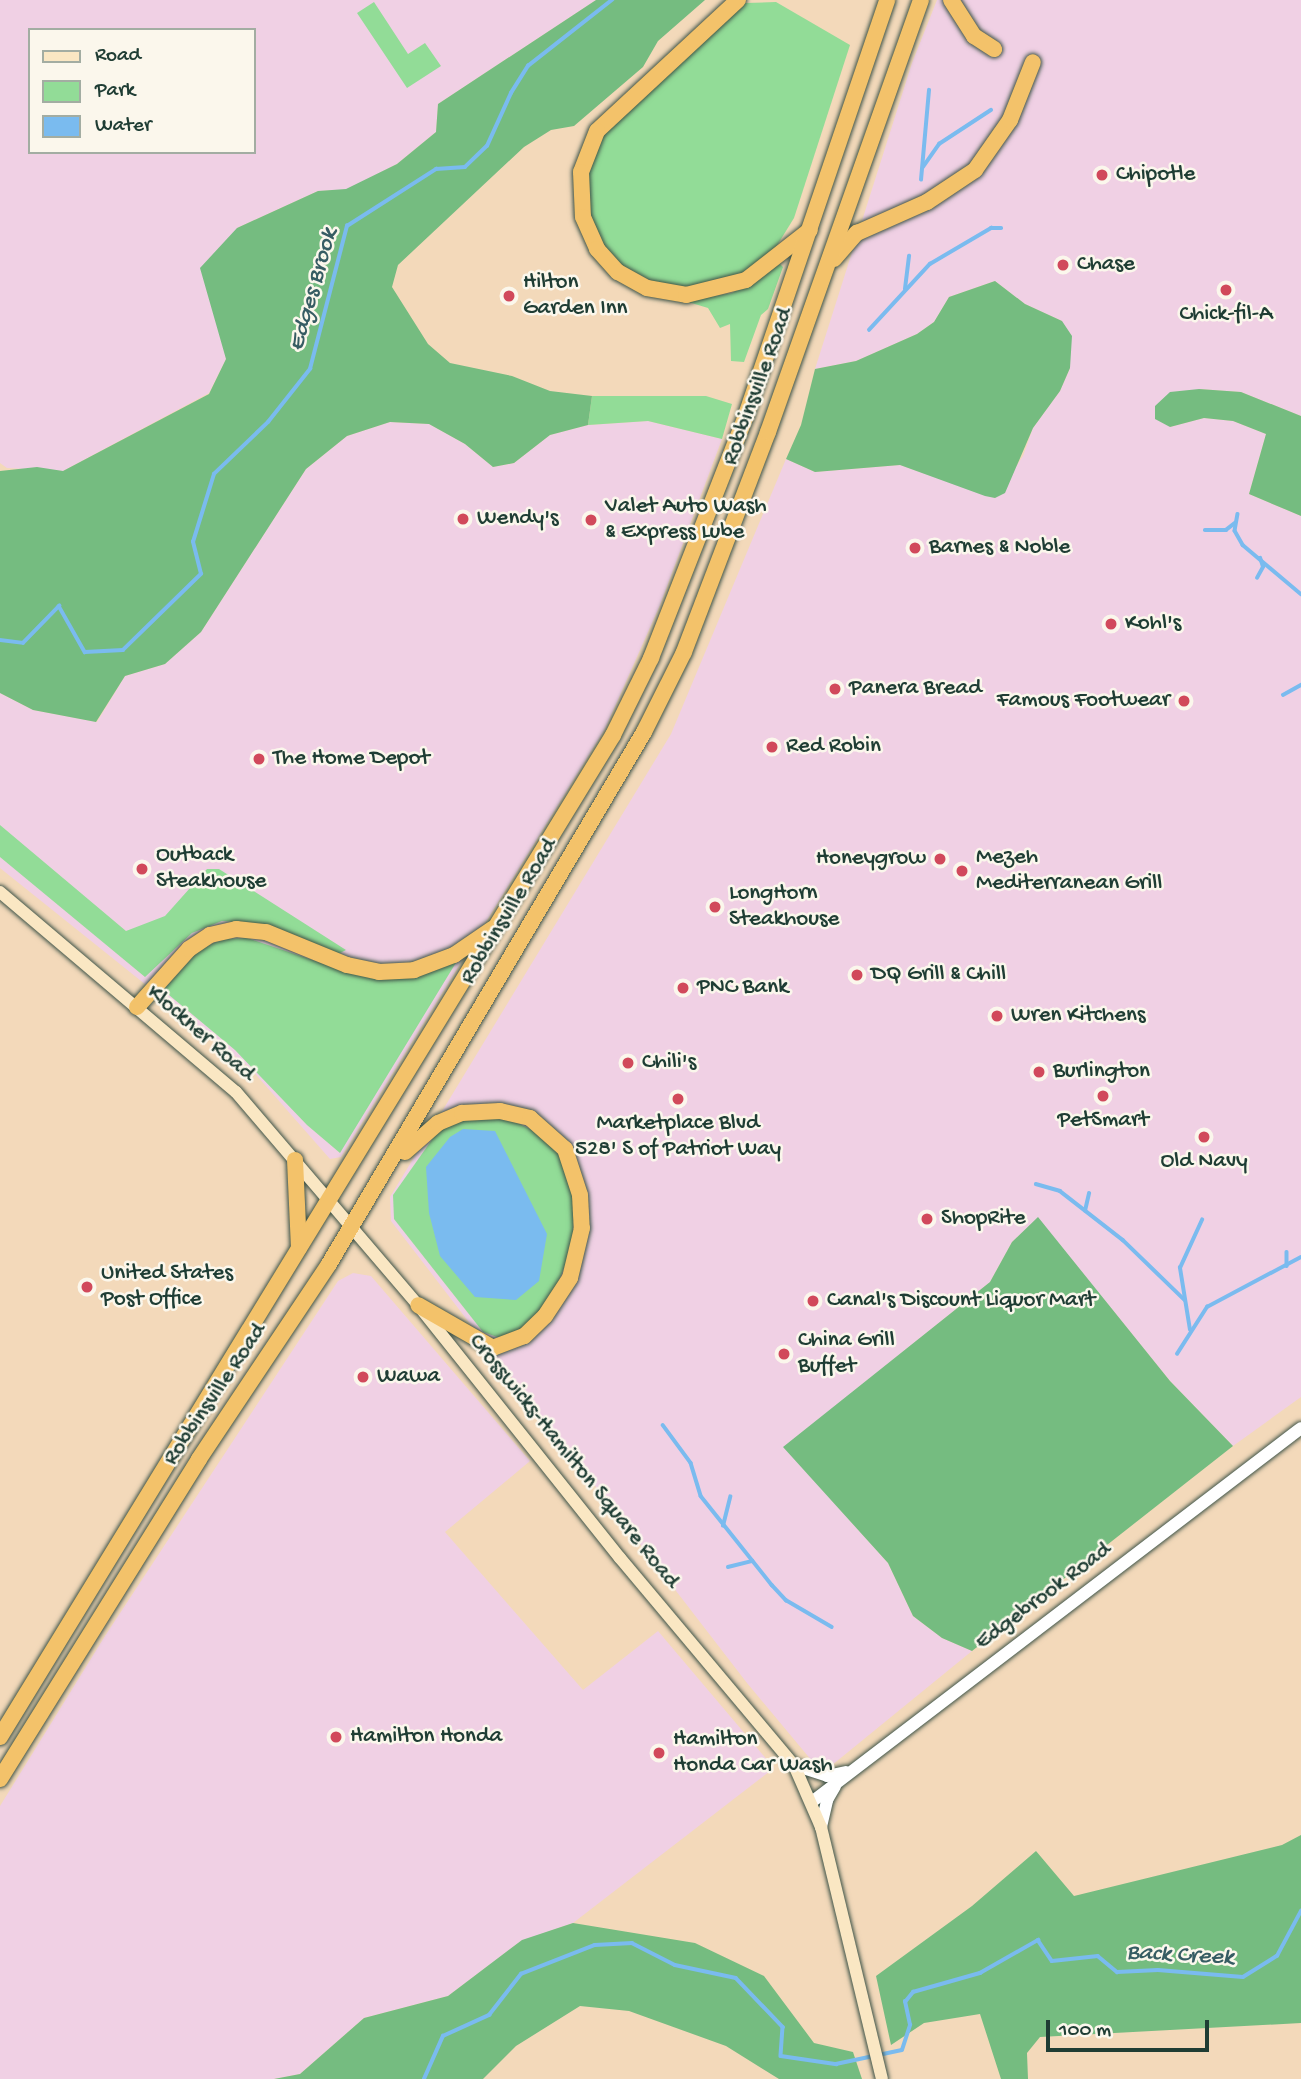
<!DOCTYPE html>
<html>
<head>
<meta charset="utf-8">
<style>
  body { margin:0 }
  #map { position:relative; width:1301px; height:2079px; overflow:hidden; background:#f3d9ba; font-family:"Gochi Hand",sans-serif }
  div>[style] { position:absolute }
  .built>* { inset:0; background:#f0d0e4 }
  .green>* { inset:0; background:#92dc97 }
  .forest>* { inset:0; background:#75bc80 }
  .water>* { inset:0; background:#7abbef }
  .stream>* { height:3.5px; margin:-1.75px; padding:0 1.75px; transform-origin:1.75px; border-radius:1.75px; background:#7abbef }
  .roads { filter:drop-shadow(0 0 2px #3f5448) drop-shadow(0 0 2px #3f5448) }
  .tertiary>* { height:12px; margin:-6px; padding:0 6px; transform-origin:6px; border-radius:6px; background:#fff }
  .secondary>* { height:12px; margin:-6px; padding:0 6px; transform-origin:6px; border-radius:6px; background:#fae7c3 }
  .trunk>* { height:16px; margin:-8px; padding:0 8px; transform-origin:8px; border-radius:8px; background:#f3c26a }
  .dots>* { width:19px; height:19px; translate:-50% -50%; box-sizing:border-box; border:4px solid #fbf7ec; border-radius:50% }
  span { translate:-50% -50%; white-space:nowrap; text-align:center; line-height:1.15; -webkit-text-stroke:5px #fbf7ec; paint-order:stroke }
  .poi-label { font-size:23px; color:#1f3d34 }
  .left { translate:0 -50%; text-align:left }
  .right { translate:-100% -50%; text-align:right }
  .street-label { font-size:23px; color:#1f3d34 }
  .water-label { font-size:24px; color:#365c63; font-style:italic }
  .legend { position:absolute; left:28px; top:28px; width:228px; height:126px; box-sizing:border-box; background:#fbf7ec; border:2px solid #a3ada2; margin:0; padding:9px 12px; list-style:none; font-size:21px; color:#1f3d34 }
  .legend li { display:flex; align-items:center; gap:14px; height:35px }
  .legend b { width:35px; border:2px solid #a3ada2 }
  .scale { position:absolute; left:1046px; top:2020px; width:163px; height:32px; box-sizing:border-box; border:4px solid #1f3d34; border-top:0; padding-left:9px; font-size:21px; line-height:24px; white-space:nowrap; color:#1f3d34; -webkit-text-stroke:5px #fbf7ec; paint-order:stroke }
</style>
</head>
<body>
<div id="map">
  <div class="built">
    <div style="clip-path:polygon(evenodd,0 0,596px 0,438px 104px,436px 132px,397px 164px,346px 190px,318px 191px,237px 228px,222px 339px,226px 359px,209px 393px,63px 471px,7px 468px,0 463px,0 0,30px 30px,254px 30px,254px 152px,30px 152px,30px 30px)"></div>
    <div style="clip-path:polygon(937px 0,1301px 0,1301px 416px,1241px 392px,1199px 389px,1170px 427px,1204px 418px,1233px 421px,1266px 434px,1249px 494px,1301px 516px,1301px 1397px,1233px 1446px,1170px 1381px,1038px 1218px,1012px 1242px,990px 1282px,784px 1447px,888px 1563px,913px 1616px,942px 1638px,972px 1651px,826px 1770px,812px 1761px,747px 1683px,391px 1221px,390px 1197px,671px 734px,786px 459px,815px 472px,900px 465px,995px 498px,1023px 456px,1033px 428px,1060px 391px,1070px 368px,1062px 321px,1025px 304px,995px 281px,949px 297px,934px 322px,917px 334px,856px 361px,815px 369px,912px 63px)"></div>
    <div style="clip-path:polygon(648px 421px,722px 439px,660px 605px,605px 729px,341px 1157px,330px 1159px,251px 1069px,0 868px,0 693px,33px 710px,97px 722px,125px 676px,165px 664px,201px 632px,306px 469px,347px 436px,390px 422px,429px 424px,465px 444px,493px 467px,514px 463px,550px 435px,588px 425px)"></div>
    <div style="clip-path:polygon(353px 1273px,371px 1276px,530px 1461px,445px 1532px,583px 1690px,658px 1631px,774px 1768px,573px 1923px,521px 1941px,448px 1996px,364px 2018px,300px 2074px,274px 2079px,0 2079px,0 1806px,105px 1636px,338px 1281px)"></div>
  </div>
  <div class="green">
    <div style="clip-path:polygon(374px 2px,408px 54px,425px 43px,441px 66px,407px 88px,357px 13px)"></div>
    <div style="clip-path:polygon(776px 2px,850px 45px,794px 218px,773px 252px,743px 274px,684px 288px,655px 283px,621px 265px,598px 239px,587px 206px,588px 170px,598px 141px,615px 120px,745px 3px)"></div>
    <div style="clip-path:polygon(780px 264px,783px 267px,768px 309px,761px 315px,744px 362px,731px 361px,730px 324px,720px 328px,708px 308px,685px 301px,732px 293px)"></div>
    <div style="clip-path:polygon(592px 396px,706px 396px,732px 404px,722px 439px,648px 421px,588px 425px)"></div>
    <div style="clip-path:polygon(0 825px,126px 931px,165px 916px,207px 869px,219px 869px,346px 950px,336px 955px,258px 924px,222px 921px,192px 933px,145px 977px,0 857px)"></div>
    <div style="clip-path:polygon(247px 938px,357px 975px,406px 976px,457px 961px,340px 1153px,307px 1125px,235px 1050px,163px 990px,200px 949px,223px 939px)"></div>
    <div style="clip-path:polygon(469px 1117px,511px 1120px,541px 1134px,564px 1161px,575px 1201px,572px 1248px,552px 1298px,521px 1330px,500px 1338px,483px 1332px,394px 1219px,393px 1195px,438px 1131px)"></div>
  </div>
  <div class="forest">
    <div style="clip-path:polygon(596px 0,705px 0,658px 41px,643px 67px,574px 126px,551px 130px,524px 147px,398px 265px,392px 287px,428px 344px,450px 363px,512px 376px,550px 391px,592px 396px,588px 425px,550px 435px,514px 463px,493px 467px,465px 444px,429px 424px,390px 422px,347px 436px,306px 469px,201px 632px,165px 664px,125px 676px,96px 722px,33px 710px,0 693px,0 471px,37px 467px,63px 471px,209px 394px,226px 359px,200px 268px,237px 228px,318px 191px,346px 189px,397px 164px,436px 132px,438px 104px)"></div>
    <div style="clip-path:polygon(995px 281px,1025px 304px,1062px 321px,1072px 336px,1070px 368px,1060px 391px,1033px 428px,1005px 493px,995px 498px,985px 496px,900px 465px,815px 472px,786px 459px,801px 425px,815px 369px,856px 361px,917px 334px,934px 322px,949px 297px)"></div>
    <div style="clip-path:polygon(1199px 389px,1241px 392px,1301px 416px,1301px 516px,1249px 494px,1266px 434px,1233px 421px,1204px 418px,1170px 427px,1155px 419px,1155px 406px,1170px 392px)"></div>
    <div style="clip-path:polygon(1038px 1217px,1170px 1381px,1233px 1446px,972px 1651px,942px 1638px,913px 1616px,888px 1563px,783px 1447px,990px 1282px,1012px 1242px)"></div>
    <div style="clip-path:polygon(1301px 1835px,1301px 2023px,1040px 2037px,1027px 2053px,1028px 2079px,1001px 2079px,980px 2014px,924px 2023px,891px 2045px,876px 1976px,972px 1906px,1036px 1851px,1074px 1896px,1282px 1845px)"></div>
    <div style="clip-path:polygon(573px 1923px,695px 1943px,764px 1976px,814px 2043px,853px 2052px,862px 2079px,779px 2079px,726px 2046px,629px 2011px,580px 2006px,516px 2046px,483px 2079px,274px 2079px,300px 2074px,364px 2018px,448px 1996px,522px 1940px)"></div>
  </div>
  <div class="water">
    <div style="clip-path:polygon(463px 1129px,495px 1131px,547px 1234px,539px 1281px,516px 1300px,475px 1297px,440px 1256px,429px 1213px,426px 1167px,450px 1137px)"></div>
  </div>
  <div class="stream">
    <div style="left:923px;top:167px;width:28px;rotate:-55deg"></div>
    <div style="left:939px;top:144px;width:62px;rotate:-33.2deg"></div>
    <div style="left:921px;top:180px;width:90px;rotate:-84.9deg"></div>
    <div style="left:905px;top:289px;width:33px;rotate:-83deg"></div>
    <div style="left:869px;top:330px;width:90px;rotate:-47.3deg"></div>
    <div style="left:930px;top:264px;width:71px;rotate:-30.5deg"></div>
    <div style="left:991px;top:228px;width:10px"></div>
    <div style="left:1238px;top:514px;width:17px;rotate:100deg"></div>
    <div style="left:1235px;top:531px;width:16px;rotate:60deg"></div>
    <div style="left:1243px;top:545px;width:76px;rotate:40.2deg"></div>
    <div style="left:1205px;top:530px;width:21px"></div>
    <div style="left:1226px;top:530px;width:11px;rotate:-38deg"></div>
    <div style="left:1257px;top:578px;width:13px;rotate:-61deg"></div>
    <div style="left:1263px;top:567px;width:9px;rotate:-108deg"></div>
    <div style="left:0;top:640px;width:23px;rotate:7deg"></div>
    <div style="left:23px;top:643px;width:52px;rotate:-45.8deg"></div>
    <div style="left:59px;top:606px;width:53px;rotate:60.5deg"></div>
    <div style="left:85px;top:652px;width:38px;rotate:-3deg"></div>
    <div style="left:123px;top:650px;width:109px;rotate:-44.3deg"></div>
    <div style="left:201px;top:574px;width:33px;rotate:-104deg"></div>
    <div style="left:193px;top:542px;width:71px;rotate:-72.8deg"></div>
    <div style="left:214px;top:474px;width:75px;rotate:-43.9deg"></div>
    <div style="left:268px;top:422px;width:68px;rotate:-51.6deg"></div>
    <div style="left:310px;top:369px;width:148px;rotate:-75.5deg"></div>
    <div style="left:347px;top:226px;width:106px;rotate:-32.6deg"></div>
    <div style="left:436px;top:169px;width:29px;rotate:-4deg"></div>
    <div style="left:465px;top:167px;width:30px;rotate:-44deg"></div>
    <div style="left:487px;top:146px;width:58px;rotate:-65.6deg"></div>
    <div style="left:511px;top:93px;width:32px;rotate:-58deg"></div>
    <div style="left:528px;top:66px;width:107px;rotate:-38.2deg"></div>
    <div style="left:1283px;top:695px;width:21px;rotate:-29deg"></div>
    <div style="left:1036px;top:1184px;width:25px;rotate:16deg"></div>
    <div style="left:1060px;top:1191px;width:80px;rotate:37.9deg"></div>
    <div style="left:1123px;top:1240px;width:86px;rotate:44.1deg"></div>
    <div style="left:1085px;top:1211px;width:18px;rotate:-77deg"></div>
    <div style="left:1287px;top:1252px;width:14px;rotate:90deg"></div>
    <div style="left:1190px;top:1330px;width:63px;rotate:-99.2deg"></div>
    <div style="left:1180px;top:1268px;width:53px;rotate:-65.4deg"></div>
    <div style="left:1177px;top:1354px;width:56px;rotate:-57.4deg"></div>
    <div style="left:1207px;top:1307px;width:106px;rotate:-28deg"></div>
    <div style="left:663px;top:1425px;width:47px;rotate:53.6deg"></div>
    <div style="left:691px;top:1463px;width:34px;rotate:73deg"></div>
    <div style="left:701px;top:1496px;width:114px;rotate:51.4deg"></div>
    <div style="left:772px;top:1585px;width:21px;rotate:47deg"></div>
    <div style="left:786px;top:1600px;width:53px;rotate:30.4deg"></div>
    <div style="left:723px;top:1526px;width:30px;rotate:-76deg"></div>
    <div style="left:728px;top:1567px;width:25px;rotate:-14deg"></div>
    <div style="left:424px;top:2079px;width:47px;rotate:-66.2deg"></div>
    <div style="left:443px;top:2036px;width:51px;rotate:-24.5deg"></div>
    <div style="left:489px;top:2015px;width:52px;rotate:-52deg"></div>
    <div style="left:521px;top:1974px;width:79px;rotate:-21.4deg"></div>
    <div style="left:595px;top:1945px;width:37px;rotate:-3deg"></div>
    <div style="left:632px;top:1943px;width:48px;rotate:27.1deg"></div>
    <div style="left:675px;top:1965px;width:62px;rotate:12deg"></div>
    <div style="left:736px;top:1978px;width:68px;rotate:46.2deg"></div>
    <div style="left:783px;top:2027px;width:29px;rotate:94deg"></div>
    <div style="left:781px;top:2056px;width:56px;rotate:8.3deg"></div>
    <div style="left:836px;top:2064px;width:67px;rotate:-12deg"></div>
    <div style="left:902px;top:2050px;width:26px;rotate:-72deg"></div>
    <div style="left:910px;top:2025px;width:24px;rotate:-102deg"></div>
    <div style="left:905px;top:2002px;width:13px;rotate:-51deg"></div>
    <div style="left:913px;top:1992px;width:70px;rotate:-15.8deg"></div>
    <div style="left:980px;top:1973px;width:67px;rotate:-29.6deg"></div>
    <div style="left:1038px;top:1940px;width:25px;rotate:56deg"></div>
    <div style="left:1052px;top:1961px;width:46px;rotate:-6.2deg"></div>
    <div style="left:1098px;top:1956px;width:25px;rotate:40deg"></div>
    <div style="left:1117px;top:1972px;width:41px;rotate:-2.8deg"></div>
    <div style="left:1158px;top:1970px;width:85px;rotate:4.7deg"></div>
    <div style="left:1243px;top:1977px;width:40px;rotate:-32deg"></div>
    <div style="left:1277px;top:1956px;width:51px;rotate:-61.9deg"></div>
  </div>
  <div class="roads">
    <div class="tertiary">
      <div style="left:794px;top:1765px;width:35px;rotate:18deg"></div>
      <div style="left:827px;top:1776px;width:19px;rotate:-12deg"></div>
      <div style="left:813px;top:1801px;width:614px;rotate:-37.39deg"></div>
      <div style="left:821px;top:1827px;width:28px;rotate:-77deg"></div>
      <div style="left:827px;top:1800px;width:16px;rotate:-60deg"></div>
    </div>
    <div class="secondary">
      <div style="left:0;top:892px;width:309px;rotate:40.3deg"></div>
      <div style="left:236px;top:1092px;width:280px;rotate:49.5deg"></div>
      <div style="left:418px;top:1305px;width:324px;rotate:51.4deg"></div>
      <div style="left:620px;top:1558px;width:270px;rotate:50deg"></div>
      <div style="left:794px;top:1765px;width:68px;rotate:66.5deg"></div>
      <div style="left:821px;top:1827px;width:259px;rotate:76.4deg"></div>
    </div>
    <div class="trunk">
      <div style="left:738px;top:0;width:192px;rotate:137.1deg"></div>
      <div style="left:597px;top:131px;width:44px;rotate:111.3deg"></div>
      <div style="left:581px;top:172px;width:45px;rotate:87.5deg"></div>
      <div style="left:583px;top:217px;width:35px;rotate:66deg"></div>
      <div style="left:597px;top:249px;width:31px;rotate:48deg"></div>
      <div style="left:618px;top:272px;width:33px;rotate:29deg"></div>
      <div style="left:647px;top:288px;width:40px;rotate:10deg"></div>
      <div style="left:686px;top:295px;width:62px;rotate:-14deg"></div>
      <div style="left:746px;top:280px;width:81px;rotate:-38deg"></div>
      <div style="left:951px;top:0;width:43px;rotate:57.4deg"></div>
      <div style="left:974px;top:36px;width:24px;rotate:33deg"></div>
      <div style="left:834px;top:259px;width:35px;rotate:-49deg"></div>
      <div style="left:857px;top:233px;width:77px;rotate:-23.9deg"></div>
      <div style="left:927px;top:202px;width:58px;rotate:-33.7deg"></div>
      <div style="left:975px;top:170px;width:61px;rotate:-55deg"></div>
      <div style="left:1010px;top:120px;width:62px;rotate:-68.4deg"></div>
      <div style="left:137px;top:1007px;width:78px;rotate:-48.1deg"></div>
      <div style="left:189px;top:949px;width:25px;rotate:-34deg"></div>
      <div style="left:210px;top:935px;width:27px;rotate:-13deg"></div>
      <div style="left:236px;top:929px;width:30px;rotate:6deg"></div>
      <div style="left:266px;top:932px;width:87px;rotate:22.2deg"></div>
      <div style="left:347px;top:965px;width:33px;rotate:12deg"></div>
      <div style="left:379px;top:972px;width:35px;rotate:-3deg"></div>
      <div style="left:414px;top:970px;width:43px;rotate:-20.6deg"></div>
      <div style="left:454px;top:955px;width:46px;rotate:-34.4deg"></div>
      <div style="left:405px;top:1152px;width:44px;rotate:-41.3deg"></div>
      <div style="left:438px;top:1123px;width:26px;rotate:-23deg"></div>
      <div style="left:462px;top:1113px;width:38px;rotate:-3deg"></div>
      <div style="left:500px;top:1111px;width:31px;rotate:13deg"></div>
      <div style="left:530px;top:1118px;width:47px;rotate:41.5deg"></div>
      <div style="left:565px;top:1149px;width:48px;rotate:71.9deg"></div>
      <div style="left:580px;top:1195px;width:33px;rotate:87deg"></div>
      <div style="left:582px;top:1228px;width:51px;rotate:103.5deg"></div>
      <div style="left:570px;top:1278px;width:45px;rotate:123.3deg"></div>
      <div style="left:545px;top:1316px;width:29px;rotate:136deg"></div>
      <div style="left:524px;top:1336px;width:33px;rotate:159deg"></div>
      <div style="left:493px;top:1348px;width:86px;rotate:-150.2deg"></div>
      <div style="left:295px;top:1160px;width:88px;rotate:87.4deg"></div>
      <div style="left:0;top:1737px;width:1175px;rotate:-58.54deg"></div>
      <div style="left:613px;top:735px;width:86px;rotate:-63.7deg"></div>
      <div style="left:651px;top:658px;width:261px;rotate:-68.6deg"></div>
      <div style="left:746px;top:415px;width:438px;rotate:-71.2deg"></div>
      <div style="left:0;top:1779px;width:377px;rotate:-58.1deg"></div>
      <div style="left:199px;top:1459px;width:234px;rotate:-56.3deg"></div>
      <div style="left:329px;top:1264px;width:618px;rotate:-59.37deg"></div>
      <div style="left:644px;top:732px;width:89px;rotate:-63.4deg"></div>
      <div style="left:684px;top:652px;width:235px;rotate:-69.1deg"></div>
      <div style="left:768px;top:432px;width:458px;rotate:-70.5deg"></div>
    </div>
  </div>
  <div class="dots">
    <div style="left:1102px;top:175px;background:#d1495b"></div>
    <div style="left:1063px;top:265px;background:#d1495b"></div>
    <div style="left:1226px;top:290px;background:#d1495b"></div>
    <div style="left:509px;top:296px;background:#d1495b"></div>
    <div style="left:463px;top:519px;background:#d1495b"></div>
    <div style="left:591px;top:520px;background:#d1495b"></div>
    <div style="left:915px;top:548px;background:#d1495b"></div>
    <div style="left:1111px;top:624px;background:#d1495b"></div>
    <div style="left:835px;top:689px;background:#d1495b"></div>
    <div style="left:1184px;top:701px;background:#d1495b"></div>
    <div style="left:772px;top:747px;background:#d1495b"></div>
    <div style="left:259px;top:759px;background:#d1495b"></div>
    <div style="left:940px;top:859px;background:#d1495b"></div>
    <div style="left:142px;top:869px;background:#d1495b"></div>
    <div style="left:962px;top:871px;background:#d1495b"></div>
    <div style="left:715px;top:907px;background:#d1495b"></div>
    <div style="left:857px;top:975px;background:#d1495b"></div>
    <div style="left:683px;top:988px;background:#d1495b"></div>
    <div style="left:997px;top:1016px;background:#d1495b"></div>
    <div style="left:628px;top:1063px;background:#d1495b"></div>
    <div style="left:1039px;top:1072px;background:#d1495b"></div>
    <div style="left:1103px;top:1096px;background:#d1495b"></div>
    <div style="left:678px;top:1099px;background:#d1495b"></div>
    <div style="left:1204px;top:1137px;background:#d1495b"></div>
    <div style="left:927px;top:1219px;background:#d1495b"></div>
    <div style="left:87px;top:1287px;background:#d1495b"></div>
    <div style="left:813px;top:1301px;background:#d1495b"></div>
    <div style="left:784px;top:1354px;background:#d1495b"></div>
    <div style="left:363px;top:1377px;background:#d1495b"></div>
    <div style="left:336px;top:1737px;background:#d1495b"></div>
    <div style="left:659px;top:1753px;background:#d1495b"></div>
  </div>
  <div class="poi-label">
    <span class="left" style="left:1116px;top:175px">Chipotle</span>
    <span class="left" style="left:1077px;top:265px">Chase</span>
    <span class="left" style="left:523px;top:296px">Hilton<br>Garden Inn</span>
    <span style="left:1226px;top:315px">Chick-fil-A</span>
    <span class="left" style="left:605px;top:520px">Valet Auto Wash<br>&amp; Express Lube</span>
    <span class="left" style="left:477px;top:519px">Wendy's</span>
    <span class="left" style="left:929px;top:548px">Barnes &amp; Noble</span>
    <span class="left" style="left:1125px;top:624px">Kohl's</span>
    <span class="left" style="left:849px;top:689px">Panera Bread</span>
    <span class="right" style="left:1170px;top:701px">Famous Footwear</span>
    <span class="left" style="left:786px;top:747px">Red Robin</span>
    <span class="left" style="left:273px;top:759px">The Home Depot</span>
    <span class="left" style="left:156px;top:869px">Outback<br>Steakhouse</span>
    <span class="left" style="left:976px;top:871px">Mezeh<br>Mediterranean Grill</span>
    <span class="right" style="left:926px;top:859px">Honeygrow</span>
    <span class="left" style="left:729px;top:907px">LongHorn<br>Steakhouse</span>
    <span class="left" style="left:871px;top:975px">DQ Grill &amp; Chill</span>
    <span class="left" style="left:697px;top:988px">PNC Bank</span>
    <span class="left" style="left:1011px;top:1016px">Wren Kitchens</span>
    <span class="left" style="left:642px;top:1063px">Chili's</span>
    <span class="left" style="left:1053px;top:1072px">Burlington</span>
    <span style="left:1103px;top:1121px">PetSmart</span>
    <span style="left:678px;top:1137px">Marketplace Blvd<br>528' S of Patriot Way</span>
    <span style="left:1204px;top:1162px">Old Navy</span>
    <span class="left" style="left:941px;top:1219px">ShopRite</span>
    <span class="left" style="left:101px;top:1287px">United States<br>Post Office</span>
    <span class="left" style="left:827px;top:1301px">Canal's Discount Liquor Mart</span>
    <span class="left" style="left:798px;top:1354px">China Grill<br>Buffet</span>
    <span class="left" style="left:377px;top:1377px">Wawa</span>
    <span class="left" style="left:350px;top:1737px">Hamilton Honda</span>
    <span class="left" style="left:673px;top:1753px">Hamilton<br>Honda Car Wash</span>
  </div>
  <div class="street-label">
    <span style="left:759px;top:387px;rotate:-70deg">Robbinsville Road</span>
    <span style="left:510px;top:912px;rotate:-59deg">Robbinsville Road</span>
    <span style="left:200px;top:1034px;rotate:41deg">Klockner Road</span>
    <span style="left:216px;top:1395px;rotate:-56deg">Robbinsville Road</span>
    <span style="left:573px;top:1462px;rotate:51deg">Crosswicks-Hamilton Square Road</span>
    <span style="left:1044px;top:1597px;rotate:-37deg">Edgebrook Road</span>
  </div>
  <div class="water-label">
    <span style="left:314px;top:290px;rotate:-74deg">Edges Brook</span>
    <span style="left:1180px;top:1956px;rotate:3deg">Back Creek</span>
  </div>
  <ul class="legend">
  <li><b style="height:9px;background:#fae7c3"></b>Road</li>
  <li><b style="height:19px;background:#92dc97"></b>Park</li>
  <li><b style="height:19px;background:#7abbef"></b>Water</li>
  </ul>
  <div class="scale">100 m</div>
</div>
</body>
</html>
